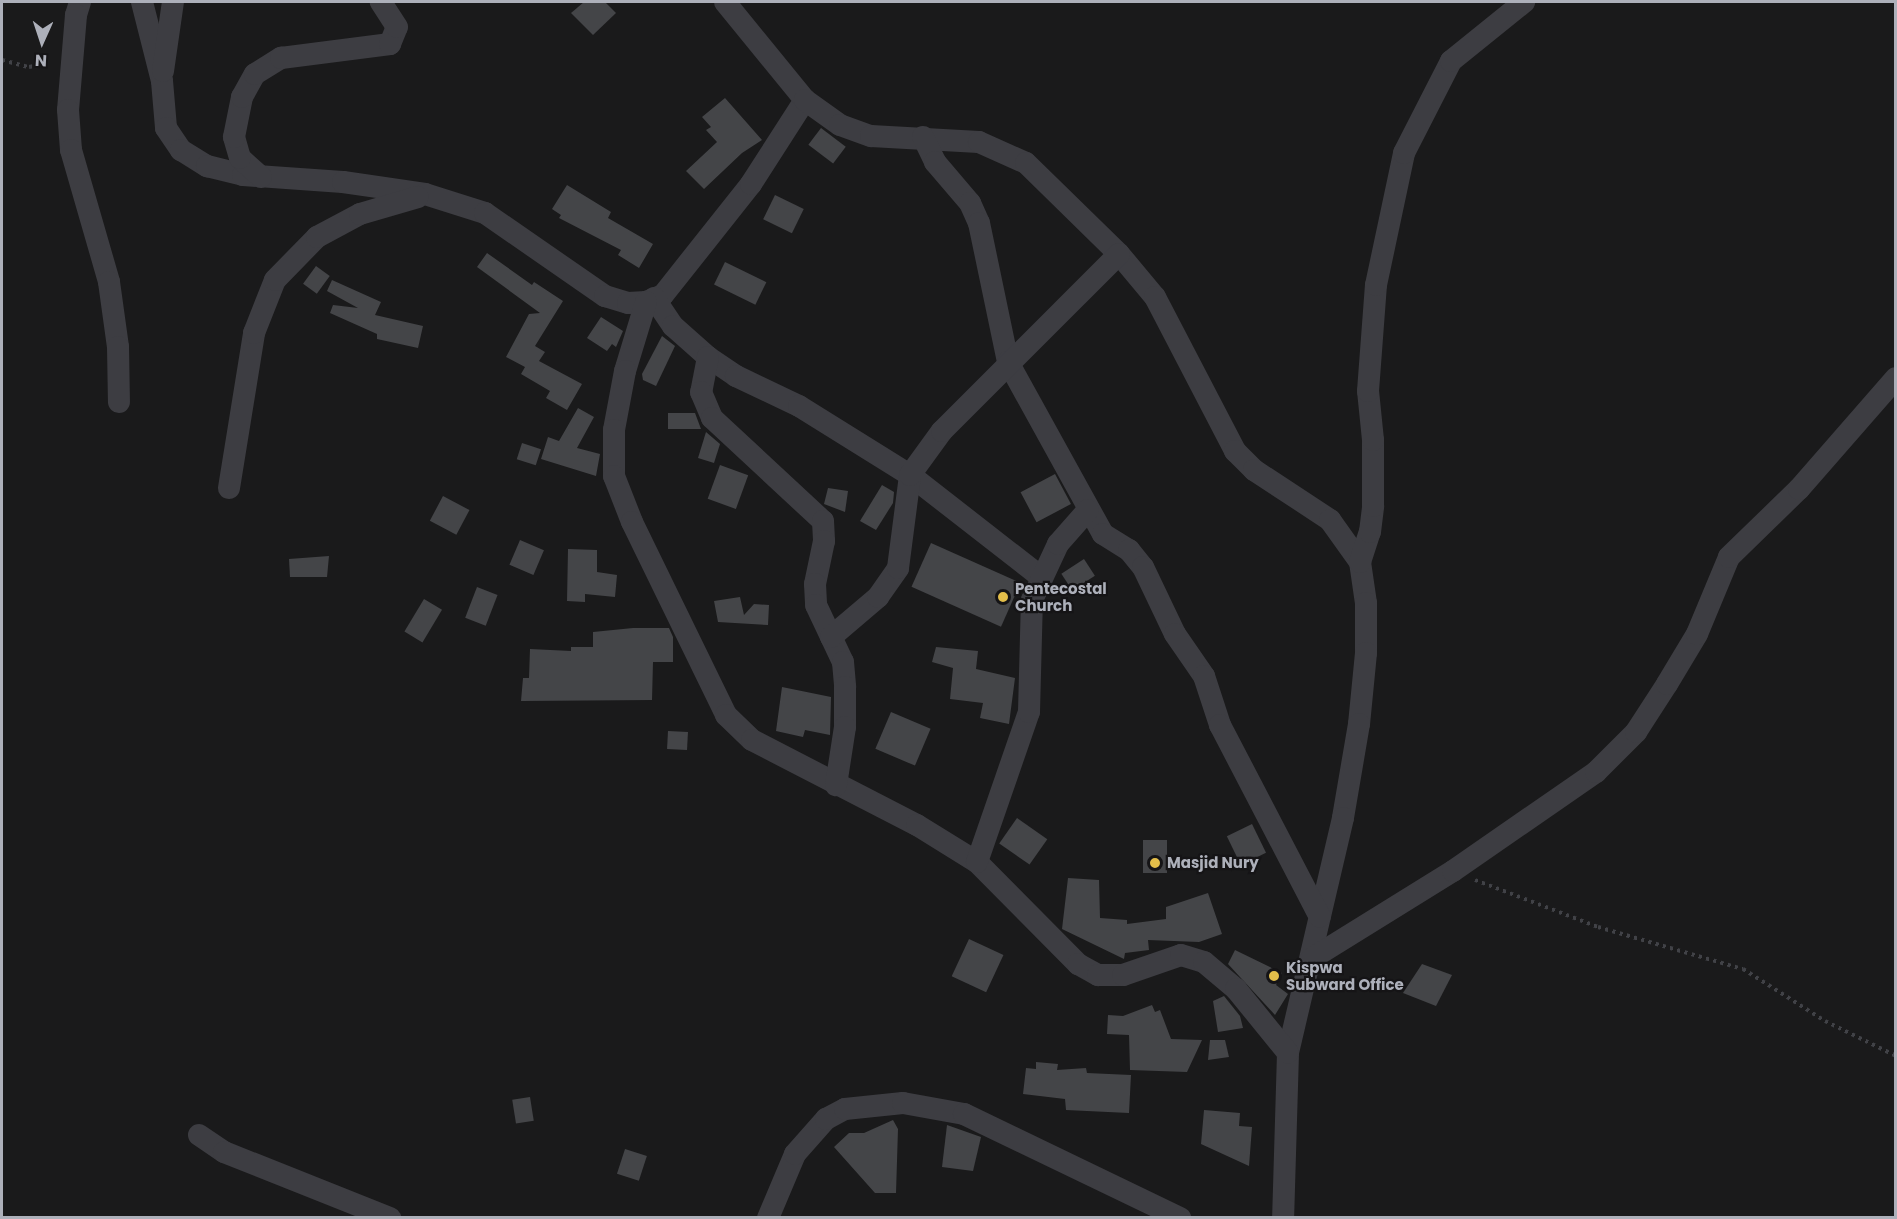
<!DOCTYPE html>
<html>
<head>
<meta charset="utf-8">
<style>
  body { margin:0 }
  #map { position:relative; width:1897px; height:1219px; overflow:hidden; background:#1a1a1b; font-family:Poppins,sans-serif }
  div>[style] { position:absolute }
  .building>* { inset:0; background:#444548; transform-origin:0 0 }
  .path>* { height:4px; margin-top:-2px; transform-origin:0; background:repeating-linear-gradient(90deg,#414247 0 3px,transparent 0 7.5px) }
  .minor>* { height:22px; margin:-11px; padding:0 11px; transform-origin:11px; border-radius:11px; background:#3d3d42 }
  .dots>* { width:16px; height:16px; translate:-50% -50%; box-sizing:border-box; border:3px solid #151416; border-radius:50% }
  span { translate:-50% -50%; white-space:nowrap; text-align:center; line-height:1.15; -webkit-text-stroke:4.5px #151416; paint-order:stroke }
  .poi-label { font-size:15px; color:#adb0ba; font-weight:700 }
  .left { translate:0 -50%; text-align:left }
  .frame { position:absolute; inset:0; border:3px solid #adb0ba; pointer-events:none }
  .north { position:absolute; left:12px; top:12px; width:60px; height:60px; -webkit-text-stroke:4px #151416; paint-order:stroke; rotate:183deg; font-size:16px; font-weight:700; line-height:24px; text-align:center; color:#adb0ba }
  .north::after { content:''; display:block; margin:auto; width:21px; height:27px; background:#adb0ba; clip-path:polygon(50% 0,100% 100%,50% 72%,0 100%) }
</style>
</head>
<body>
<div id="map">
  <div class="building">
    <div style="clip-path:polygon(584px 2px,605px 2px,616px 13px,593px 35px,571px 13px)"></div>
    <div style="clip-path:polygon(725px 98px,762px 140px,742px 153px,704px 189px,686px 171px,717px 142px,706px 130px,711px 127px,702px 117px)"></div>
    <div style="left:821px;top:128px;width:31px;height:21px;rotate:37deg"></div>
    <div style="clip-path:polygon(567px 185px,611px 212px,608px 218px,653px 244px,639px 268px,618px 255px,621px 250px,559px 218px,561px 215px,552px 209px)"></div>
    <div style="left:775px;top:195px;width:32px;height:27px;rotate:26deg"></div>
    <div style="clip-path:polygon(487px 253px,532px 285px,534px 282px,563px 301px,535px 346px,545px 352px,539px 361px,582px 384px,567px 410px,546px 398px,550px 391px,521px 374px,525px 367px,506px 357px,529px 314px,540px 313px,477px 267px)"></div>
    <div style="left:725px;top:262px;width:46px;height:25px;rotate:26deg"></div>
    <div style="left:316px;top:266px;width:17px;height:22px;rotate:36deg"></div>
    <div style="clip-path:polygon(332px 280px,381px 302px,375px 315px,423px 326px,418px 348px,377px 339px,377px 334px,330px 313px,333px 305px,358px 308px,327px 291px)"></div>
    <div style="clip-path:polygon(601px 317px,623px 331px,616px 347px,612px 344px,607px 351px,587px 338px)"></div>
    <div style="clip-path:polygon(662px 336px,675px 346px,656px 386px,643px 380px,642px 374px)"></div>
    <div style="clip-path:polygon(578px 408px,594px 417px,577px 448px,600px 454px,596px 476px,541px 459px,548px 437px,559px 441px)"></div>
    <div style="clip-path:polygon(668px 413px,695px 413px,701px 429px,668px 429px)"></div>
    <div style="clip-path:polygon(706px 432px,720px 444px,714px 463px,698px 458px)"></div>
    <div style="left:522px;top:443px;width:20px;height:17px;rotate:18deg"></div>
    <div style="left:720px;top:465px;width:30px;height:36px;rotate:20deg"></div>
    <div style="left:1055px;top:474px;width:34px;height:39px;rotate:62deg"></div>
    <div style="clip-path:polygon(882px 485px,894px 492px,893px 503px,876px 530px,860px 521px)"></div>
    <div style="clip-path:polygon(828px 488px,848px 491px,845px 512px,824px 504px)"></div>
    <div style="left:443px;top:496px;width:30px;height:28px;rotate:28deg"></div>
    <div style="left:520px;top:540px;width:26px;height:27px;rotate:23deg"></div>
    <div style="left:931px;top:543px;width:98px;height:48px;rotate:24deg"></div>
    <div style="clip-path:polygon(568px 549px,597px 550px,597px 572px,617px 575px,615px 597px,585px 594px,585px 602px,567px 601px)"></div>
    <div style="clip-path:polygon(329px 556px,327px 577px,290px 577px,289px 559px)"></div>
    <div style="left:1084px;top:559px;width:20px;height:27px;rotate:57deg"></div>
    <div style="left:477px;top:587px;width:22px;height:33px;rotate:21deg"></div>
    <div style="clip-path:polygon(740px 597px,744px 615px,754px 604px,769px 605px,768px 625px,718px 622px,714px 601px)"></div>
    <div style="left:424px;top:599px;width:21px;height:38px;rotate:31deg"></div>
    <div style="clip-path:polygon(633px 628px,669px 628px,673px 637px,673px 662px,653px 662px,652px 700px,521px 701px,523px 678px,529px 678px,530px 649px,571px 651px,571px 647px,593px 647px,593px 632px)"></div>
    <div style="clip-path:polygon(936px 647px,978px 651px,976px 669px,1015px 678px,1009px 724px,980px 718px,983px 703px,950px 699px,953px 668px,932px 662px)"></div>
    <div style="clip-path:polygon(782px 687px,831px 697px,830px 735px,805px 730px,803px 737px,776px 731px)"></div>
    <div style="left:891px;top:712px;width:43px;height:40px;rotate:23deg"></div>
    <div style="left:668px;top:731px;width:20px;height:18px;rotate:3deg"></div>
    <div style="left:1017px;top:818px;width:37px;height:31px;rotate:35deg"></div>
    <div style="left:1252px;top:824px;width:32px;height:28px;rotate:64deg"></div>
    <div style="left:1143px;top:840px;width:24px;height:33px"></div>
    <div style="clip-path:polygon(1068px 878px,1099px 880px,1100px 918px,1127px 920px,1127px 924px,1166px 919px,1166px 907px,1208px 893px,1222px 934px,1199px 942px,1148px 940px,1149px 950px,1125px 953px,1124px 959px,1062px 929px)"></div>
    <div style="left:969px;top:939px;width:38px;height:41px;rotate:25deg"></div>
    <div style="clip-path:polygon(1235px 950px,1282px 973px,1276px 985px,1288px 994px,1275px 1015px,1228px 964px)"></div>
    <div style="clip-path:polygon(1422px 964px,1452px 975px,1436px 1006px,1403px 993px)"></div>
    <div style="clip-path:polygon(1224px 996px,1240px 1016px,1243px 1028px,1218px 1032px,1213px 1001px)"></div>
    <div style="clip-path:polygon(1152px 1005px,1155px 1012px,1160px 1010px,1171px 1039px,1202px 1040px,1187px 1072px,1130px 1070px,1129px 1035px,1107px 1034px,1108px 1015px,1123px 1016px)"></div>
    <div style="clip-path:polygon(1210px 1040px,1225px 1040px,1229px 1057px,1208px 1060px)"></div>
    <div style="clip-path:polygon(1036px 1062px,1058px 1064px,1057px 1070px,1086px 1068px,1087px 1073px,1131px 1075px,1129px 1113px,1066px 1110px,1065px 1099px,1023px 1094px,1026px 1068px,1036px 1069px)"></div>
    <div style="left:530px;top:1097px;width:24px;height:18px;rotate:81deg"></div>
    <div style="clip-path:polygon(1204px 1110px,1240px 1113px,1239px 1126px,1252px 1127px,1249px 1166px,1201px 1144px)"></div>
    <div style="clip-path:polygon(893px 1120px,898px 1129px,896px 1193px,875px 1193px,834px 1147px,849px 1133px,864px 1133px)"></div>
    <div style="clip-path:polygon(947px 1125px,981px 1137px,973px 1171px,942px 1167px)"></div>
    <div style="left:625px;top:1149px;width:23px;height:26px;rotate:18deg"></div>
  </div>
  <div class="path">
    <div style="left:2px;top:60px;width:28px;rotate:15deg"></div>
    <div style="left:29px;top:67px;width:21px;rotate:-11deg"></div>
    <div style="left:1475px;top:880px;width:132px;rotate:20.9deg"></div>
    <div style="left:1598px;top:927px;width:151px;rotate:16.2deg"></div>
    <div style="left:1743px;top:969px;width:97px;rotate:32.4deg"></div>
    <div style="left:1825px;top:1021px;width:79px;rotate:26.2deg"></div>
  </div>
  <div class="minor">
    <div style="left:80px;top:2px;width:14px;rotate:107deg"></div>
    <div style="left:76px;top:15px;width:95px;rotate:94.8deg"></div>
    <div style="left:68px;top:110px;width:40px;rotate:85.7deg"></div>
    <div style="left:71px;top:150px;width:137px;rotate:73.9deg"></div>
    <div style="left:109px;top:282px;width:66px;rotate:82.1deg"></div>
    <div style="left:118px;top:347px;width:55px;rotate:89deg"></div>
    <div style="left:142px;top:2px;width:81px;rotate:75.8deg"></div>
    <div style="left:162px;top:81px;width:47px;rotate:85.1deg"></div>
    <div style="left:166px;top:128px;width:27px;rotate:56deg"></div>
    <div style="left:181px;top:150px;width:31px;rotate:32deg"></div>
    <div style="left:207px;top:166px;width:37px;rotate:14deg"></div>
    <div style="left:243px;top:175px;width:100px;rotate:4deg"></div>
    <div style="left:343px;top:182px;width:83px;rotate:8.3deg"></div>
    <div style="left:425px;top:194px;width:63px;rotate:17.6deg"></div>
    <div style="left:485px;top:213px;width:146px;rotate:34.7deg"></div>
    <div style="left:605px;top:296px;width:24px;rotate:17deg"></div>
    <div style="left:628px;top:303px;width:18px;rotate:-3deg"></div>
    <div style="left:646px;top:302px;width:18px;rotate:-22deg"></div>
    <div style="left:663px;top:295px;width:142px;rotate:-51.6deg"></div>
    <div style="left:751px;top:184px;width:100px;rotate:-57.3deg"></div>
    <div style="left:725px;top:2px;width:127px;rotate:50.8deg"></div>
    <div style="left:805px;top:100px;width:43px;rotate:35.5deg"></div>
    <div style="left:840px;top:125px;width:33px;rotate:20deg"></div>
    <div style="left:871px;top:136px;width:108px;rotate:3.2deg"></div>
    <div style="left:979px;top:142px;width:51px;rotate:24.1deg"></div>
    <div style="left:1026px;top:163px;width:130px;rotate:44.4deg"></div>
    <div style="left:1119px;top:254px;width:56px;rotate:50.1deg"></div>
    <div style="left:1155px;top:297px;width:174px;rotate:62.5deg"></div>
    <div style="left:1235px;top:451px;width:27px;rotate:45deg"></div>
    <div style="left:1254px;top:470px;width:91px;rotate:33.3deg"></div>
    <div style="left:1330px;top:520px;width:52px;rotate:54.5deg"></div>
    <div style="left:1360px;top:562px;width:41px;rotate:81.7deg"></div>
    <div style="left:1366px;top:603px;width:50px;rotate:90deg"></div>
    <div style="left:1366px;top:653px;width:71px;rotate:95.6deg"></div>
    <div style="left:1359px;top:724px;width:95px;rotate:99.7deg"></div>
    <div style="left:1343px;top:818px;width:241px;rotate:103.2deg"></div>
    <div style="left:1288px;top:1053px;width:165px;rotate:91.7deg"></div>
    <div style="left:163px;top:71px;width:70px;rotate:-81.8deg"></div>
    <div style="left:923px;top:137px;width:28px;rotate:64deg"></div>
    <div style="left:935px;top:162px;width:54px;rotate:49.5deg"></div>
    <div style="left:970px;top:203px;width:22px;rotate:66deg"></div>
    <div style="left:979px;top:223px;width:142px;rotate:78.2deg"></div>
    <div style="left:1008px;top:362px;width:196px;rotate:61.1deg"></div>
    <div style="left:1103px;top:534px;width:31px;rotate:32deg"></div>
    <div style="left:1129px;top:550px;width:22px;rotate:51deg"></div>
    <div style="left:1143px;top:567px;width:74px;rotate:64.5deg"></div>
    <div style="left:1175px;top:634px;width:51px;rotate:55.4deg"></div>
    <div style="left:1204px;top:676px;width:52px;rotate:71.9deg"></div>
    <div style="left:1220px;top:725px;width:216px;rotate:62.5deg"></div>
    <div style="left:261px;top:177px;width:28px;rotate:-138deg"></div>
    <div style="left:240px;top:158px;width:22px;rotate:-106deg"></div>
    <div style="left:234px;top:137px;width:41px;rotate:-78.7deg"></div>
    <div style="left:242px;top:97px;width:26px;rotate:-61deg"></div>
    <div style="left:255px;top:74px;width:31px;rotate:-32deg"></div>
    <div style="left:281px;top:58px;width:110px;rotate:-7.3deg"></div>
    <div style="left:390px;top:44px;width:18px;rotate:-68deg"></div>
    <div style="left:397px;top:27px;width:30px;rotate:-123deg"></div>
    <div style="left:654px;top:298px;width:34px;rotate:56deg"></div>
    <div style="left:673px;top:326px;width:47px;rotate:41.5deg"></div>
    <div style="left:708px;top:357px;width:34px;rotate:34deg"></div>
    <div style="left:736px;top:376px;width:70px;rotate:25.5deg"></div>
    <div style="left:799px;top:406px;width:131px;rotate:31.9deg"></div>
    <div style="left:910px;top:475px;width:166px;rotate:37.9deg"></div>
    <div style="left:646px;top:302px;width:72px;rotate:106.9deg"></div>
    <div style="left:625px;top:371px;width:60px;rotate:100.6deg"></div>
    <div style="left:614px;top:430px;width:46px;rotate:90deg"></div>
    <div style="left:614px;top:476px;width:49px;rotate:68.6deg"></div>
    <div style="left:632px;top:522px;width:215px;rotate:64deg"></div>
    <div style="left:726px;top:715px;width:36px;rotate:44deg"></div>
    <div style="left:752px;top:740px;width:186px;rotate:27.3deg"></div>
    <div style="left:917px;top:825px;width:70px;rotate:31.7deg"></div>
    <div style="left:977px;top:862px;width:144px;rotate:45.3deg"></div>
    <div style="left:1078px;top:964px;width:23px;rotate:29deg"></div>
    <div style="left:1098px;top:975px;width:25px"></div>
    <div style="left:1123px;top:975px;width:61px;rotate:-19deg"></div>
    <div style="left:1181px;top:955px;width:24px;rotate:17deg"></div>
    <div style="left:1204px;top:962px;width:42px;rotate:40.2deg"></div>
    <div style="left:1236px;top:989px;width:82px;rotate:50.9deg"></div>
    <div style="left:708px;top:357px;width:36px;rotate:101deg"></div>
    <div style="left:701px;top:392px;width:28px;rotate:67deg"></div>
    <div style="left:712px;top:418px;width:151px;rotate:42.9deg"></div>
    <div style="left:823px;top:521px;width:20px;rotate:87deg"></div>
    <div style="left:824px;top:541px;width:44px;rotate:101.8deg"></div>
    <div style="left:815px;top:584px;width:21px;rotate:87deg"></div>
    <div style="left:816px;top:605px;width:63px;rotate:64.7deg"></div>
    <div style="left:843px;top:662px;width:25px;rotate:85deg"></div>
    <div style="left:845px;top:687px;width:40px;rotate:90deg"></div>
    <div style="left:845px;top:727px;width:59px;rotate:98.8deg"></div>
    <div style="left:229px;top:488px;width:157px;rotate:-80.8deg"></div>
    <div style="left:254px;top:333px;width:57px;rotate:-68.4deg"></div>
    <div style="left:275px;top:280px;width:60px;rotate:-45.7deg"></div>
    <div style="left:317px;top:237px;width:49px;rotate:-28.1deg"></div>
    <div style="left:360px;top:214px;width:60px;rotate:-16.3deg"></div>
    <div style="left:1360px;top:562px;width:32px;rotate:-72deg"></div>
    <div style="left:1370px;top:532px;width:26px;rotate:-83deg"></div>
    <div style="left:1373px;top:506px;width:66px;rotate:-90deg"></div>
    <div style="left:1373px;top:440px;width:49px;rotate:-95.8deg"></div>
    <div style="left:1368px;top:391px;width:106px;rotate:-85.7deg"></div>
    <div style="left:1376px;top:285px;width:135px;rotate:-78deg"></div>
    <div style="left:1404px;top:153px;width:103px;rotate:-62.9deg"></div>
    <div style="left:1451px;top:61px;width:94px;rotate:-38.9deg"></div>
    <div style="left:831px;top:637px;width:62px;rotate:-40.4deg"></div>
    <div style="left:878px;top:597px;width:35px;rotate:-55deg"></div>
    <div style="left:898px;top:568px;width:94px;rotate:-82.6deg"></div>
    <div style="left:910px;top:475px;width:54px;rotate:-54deg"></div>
    <div style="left:942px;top:431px;width:250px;rotate:-45deg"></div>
    <div style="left:977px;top:862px;width:159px;rotate:-70.9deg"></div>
    <div style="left:1029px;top:712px;width:112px;rotate:-88.5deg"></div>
    <div style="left:1032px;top:600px;width:62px;rotate:-65.1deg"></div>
    <div style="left:1058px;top:544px;width:45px;rotate:-48.6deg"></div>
    <div style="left:1311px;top:959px;width:167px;rotate:-31.8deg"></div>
    <div style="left:1453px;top:871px;width:174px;rotate:-34.7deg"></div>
    <div style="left:1596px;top:772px;width:57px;rotate:-45deg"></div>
    <div style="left:1636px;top:732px;width:57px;rotate:-57.1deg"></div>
    <div style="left:1667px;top:684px;width:58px;rotate:-59deg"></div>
    <div style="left:1697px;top:634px;width:83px;rotate:-67.4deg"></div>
    <div style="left:1729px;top:557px;width:98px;rotate:-44.2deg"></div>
    <div style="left:1799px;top:489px;width:147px;rotate:-48.9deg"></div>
    <div style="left:199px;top:1135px;width:30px;rotate:34deg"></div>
    <div style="left:224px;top:1152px;width:179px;rotate:21.7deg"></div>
    <div style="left:768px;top:1218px;width:69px;rotate:-67.1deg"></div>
    <div style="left:795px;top:1154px;width:47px;rotate:-48.5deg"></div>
    <div style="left:826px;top:1119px;width:21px;rotate:-28deg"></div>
    <div style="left:845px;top:1109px;width:58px;rotate:-5.9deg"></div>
    <div style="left:903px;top:1103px;width:62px;rotate:10.2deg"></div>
    <div style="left:964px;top:1114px;width:240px;rotate:25.7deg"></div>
  </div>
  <div class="dots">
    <div style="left:1003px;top:597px;background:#e3be4a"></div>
    <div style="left:1155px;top:863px;background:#e3be4a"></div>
    <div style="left:1274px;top:976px;background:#e3be4a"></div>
  </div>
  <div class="poi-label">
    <span class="left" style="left:1015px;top:597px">Pentecostal<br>Church</span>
    <span class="left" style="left:1167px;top:863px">Masjid Nury</span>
    <span class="left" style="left:1286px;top:976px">Kispwa<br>Subward Office</span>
  </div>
  <div class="frame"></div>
  <div class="north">N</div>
</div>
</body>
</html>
